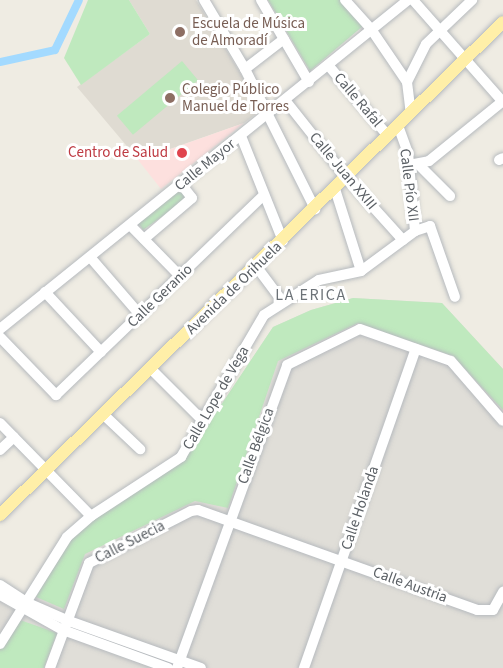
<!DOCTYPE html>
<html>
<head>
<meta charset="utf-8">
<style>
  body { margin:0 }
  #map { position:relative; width:503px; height:668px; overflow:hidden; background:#efece3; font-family:"Source Sans 3",sans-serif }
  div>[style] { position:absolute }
  .industrial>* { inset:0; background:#e0ded8 }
  .education>* { inset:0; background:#dfdbd2 }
  .medical>* { inset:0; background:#fde0de }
  .green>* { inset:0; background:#bfe9be; transform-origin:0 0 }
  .canal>* { height:8px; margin:-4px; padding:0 4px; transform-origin:4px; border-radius:4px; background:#a3daff }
  .roads { filter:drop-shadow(0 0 2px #b6babe) drop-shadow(0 0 2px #b6babe) }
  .minor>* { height:10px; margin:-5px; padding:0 5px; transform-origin:5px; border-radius:5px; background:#fff }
  .major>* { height:12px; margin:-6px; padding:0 6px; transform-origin:6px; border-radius:6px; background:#ffefa8 }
  .dots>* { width:16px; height:16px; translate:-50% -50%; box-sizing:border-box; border:3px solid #fff; border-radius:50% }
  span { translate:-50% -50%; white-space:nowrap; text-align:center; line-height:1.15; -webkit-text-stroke:6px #fff; paint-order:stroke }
  .education-label { font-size:15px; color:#785e54 }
  .left { translate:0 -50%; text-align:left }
  .street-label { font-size:15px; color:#5b6065 }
  .health-label { font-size:15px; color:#be3a42 }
  .right { translate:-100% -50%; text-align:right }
  .neighbourhood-label { font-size:16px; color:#6c7277; letter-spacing:1.5px }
</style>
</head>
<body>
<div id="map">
  <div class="industrial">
    <div style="clip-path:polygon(353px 298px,442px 303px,503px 369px,503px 668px,0 668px,0 601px,25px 617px,69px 540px,185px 459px,273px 327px,311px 310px)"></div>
  </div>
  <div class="education">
    <div style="clip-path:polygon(129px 0,196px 0,262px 109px,244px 123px,150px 156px,131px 151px,77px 87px,150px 34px)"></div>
  </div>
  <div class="medical">
    <div style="clip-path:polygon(244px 123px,161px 189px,131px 151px,151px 156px)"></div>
  </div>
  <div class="green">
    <div style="clip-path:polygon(88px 0,129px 0,150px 34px,81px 85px,64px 58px)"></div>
    <div style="clip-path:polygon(268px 0,340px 0,363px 26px,310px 71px)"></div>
    <div style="left:182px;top:61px;width:25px;height:85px;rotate:50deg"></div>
    <div style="left:182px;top:188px;width:12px;height:56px;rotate:55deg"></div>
    <div style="clip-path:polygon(353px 298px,442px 303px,503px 369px,503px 410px,453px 356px,358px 323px,278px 361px,228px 508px,195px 501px,85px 554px,64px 609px,36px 597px,69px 540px,94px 517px,185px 459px,273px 327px,311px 310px)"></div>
    <div style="clip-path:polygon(20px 620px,57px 633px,44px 668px,0 668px,0 649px)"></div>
  </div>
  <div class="canal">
    <div style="left:0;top:62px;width:56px;rotate:-12.3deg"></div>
    <div style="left:55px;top:50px;width:55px;rotate:-64.4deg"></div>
  </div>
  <div class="roads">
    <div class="minor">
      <div style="left:204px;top:0;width:80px;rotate:59.3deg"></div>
      <div style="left:245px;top:69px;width:157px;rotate:63.4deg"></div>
      <div style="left:261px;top:0;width:95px;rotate:59.7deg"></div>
      <div style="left:345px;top:0;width:39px;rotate:48deg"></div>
      <div style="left:371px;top:29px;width:64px;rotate:55.8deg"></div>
      <div style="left:407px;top:82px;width:31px;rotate:83deg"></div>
      <div style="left:413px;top:0;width:136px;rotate:48.6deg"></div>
      <div style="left:328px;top:65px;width:93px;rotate:49.8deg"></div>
      <div style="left:245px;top:69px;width:49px;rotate:-37.6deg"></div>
      <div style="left:407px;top:82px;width:42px;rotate:-63.4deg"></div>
      <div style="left:426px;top:44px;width:64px;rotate:-43.7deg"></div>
      <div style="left:285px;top:100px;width:98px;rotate:51.6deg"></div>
      <div style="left:346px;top:177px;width:85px;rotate:47.9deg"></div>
      <div style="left:241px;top:136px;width:113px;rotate:68.2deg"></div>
      <div style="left:499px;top:160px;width:4px;rotate:-27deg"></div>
      <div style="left:409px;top:165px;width:20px;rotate:-11deg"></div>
      <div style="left:429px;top:161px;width:95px;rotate:-39deg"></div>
      <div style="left:419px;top:165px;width:44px;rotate:45deg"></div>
      <div style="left:335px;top:189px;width:86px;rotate:72.4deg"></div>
      <div style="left:130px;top:225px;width:71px;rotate:45.6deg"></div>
      <div style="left:415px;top:231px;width:16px;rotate:-18deg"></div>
      <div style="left:430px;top:226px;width:75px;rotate:70.6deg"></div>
      <div style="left:144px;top:239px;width:63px;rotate:-40.5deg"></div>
      <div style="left:192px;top:198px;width:18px;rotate:-128deg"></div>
      <div style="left:90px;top:257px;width:77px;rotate:49.2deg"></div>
      <div style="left:256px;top:266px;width:44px;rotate:53.4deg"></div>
      <div style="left:45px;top:292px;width:82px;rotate:47deg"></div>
      <div style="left:0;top:329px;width:524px;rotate:-38.88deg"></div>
      <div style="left:0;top:337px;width:81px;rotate:46deg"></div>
      <div style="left:56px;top:395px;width:287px;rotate:-43.9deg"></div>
      <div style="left:151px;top:369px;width:74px;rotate:45deg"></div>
      <div style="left:104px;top:415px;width:50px;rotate:43.4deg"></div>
      <div style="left:0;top:423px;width:130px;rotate:45.6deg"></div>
      <div style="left:0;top:450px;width:19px;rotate:-43deg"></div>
      <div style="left:0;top:585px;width:33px;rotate:33deg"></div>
      <div style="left:28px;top:603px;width:45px;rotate:23.7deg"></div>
      <div style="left:69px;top:621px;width:140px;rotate:19.6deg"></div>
      <div style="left:0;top:595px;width:72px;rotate:29.1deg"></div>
      <div style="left:63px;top:630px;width:112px;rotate:19.9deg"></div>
      <div style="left:0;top:644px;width:126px;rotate:-57.9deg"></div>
      <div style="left:67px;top:537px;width:32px;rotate:-41deg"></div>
      <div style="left:91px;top:516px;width:108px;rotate:-33.2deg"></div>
      <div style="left:181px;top:457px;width:164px;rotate:-59.7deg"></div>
      <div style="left:264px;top:315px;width:65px;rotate:-32.5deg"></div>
      <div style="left:319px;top:280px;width:43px;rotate:-12.1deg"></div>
      <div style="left:361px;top:271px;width:67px;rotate:-36.5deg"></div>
      <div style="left:415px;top:231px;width:78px;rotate:-95.1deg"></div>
      <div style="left:408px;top:153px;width:29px;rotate:-110deg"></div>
      <div style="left:50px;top:668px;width:112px;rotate:-69.6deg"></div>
      <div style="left:89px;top:563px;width:114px;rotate:-27deg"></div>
      <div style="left:191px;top:511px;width:7px;rotate:-8deg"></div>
      <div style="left:198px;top:510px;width:296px;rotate:19.7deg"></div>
      <div style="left:477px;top:610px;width:16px"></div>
      <div style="left:493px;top:610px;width:21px;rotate:-61deg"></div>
      <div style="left:177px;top:668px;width:322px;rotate:-70deg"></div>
      <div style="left:287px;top:365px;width:81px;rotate:-26.3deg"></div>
      <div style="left:360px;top:329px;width:96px;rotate:19.4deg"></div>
      <div style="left:451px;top:361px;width:79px;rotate:49.1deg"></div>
      <div style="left:304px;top:668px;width:338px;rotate:-70.7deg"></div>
    </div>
    <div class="major">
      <div style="left:0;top:515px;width:704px;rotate:-44.42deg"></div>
    </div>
  </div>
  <div class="dots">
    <div style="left:180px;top:32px;background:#8d6e63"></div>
    <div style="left:170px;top:98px;background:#8d6e63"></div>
    <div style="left:182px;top:153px;background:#e0444e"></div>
  </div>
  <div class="education-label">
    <span class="left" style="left:192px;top:32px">Escuela de Música<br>de Almoradí</span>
    <span class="left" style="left:182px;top:98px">Colegio Público<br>Manuel de Torres</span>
  </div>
  <div class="street-label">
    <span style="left:358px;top:100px;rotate:50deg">Calle Rafal</span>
    <span style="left:205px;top:165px;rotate:-39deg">Calle Mayor</span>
    <span style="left:343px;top:171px;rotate:50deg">Calle Juan XXIII</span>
    <span style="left:409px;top:185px;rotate:83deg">Calle Pío XII</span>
    <span style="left:234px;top:288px;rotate:-44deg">Avenida de Orihuela</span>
    <span style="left:160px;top:296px;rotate:-44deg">Calle Geranio</span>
    <span style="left:216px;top:398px;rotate:-60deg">Calle Lope de Vega</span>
    <span style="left:256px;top:446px;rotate:-70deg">Calle Bélgica</span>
    <span style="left:360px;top:508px;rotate:-71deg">Calle Holanda</span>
    <span style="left:130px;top:542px;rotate:-27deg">Calle Suecia</span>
    <span style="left:410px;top:585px;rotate:20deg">Calle Austria</span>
  </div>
  <div class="health-label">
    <span class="right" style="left:168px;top:153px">Centro de Salud</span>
  </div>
  <div class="neighbourhood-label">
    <span style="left:311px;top:295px">LA ERICA</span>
  </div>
</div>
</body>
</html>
